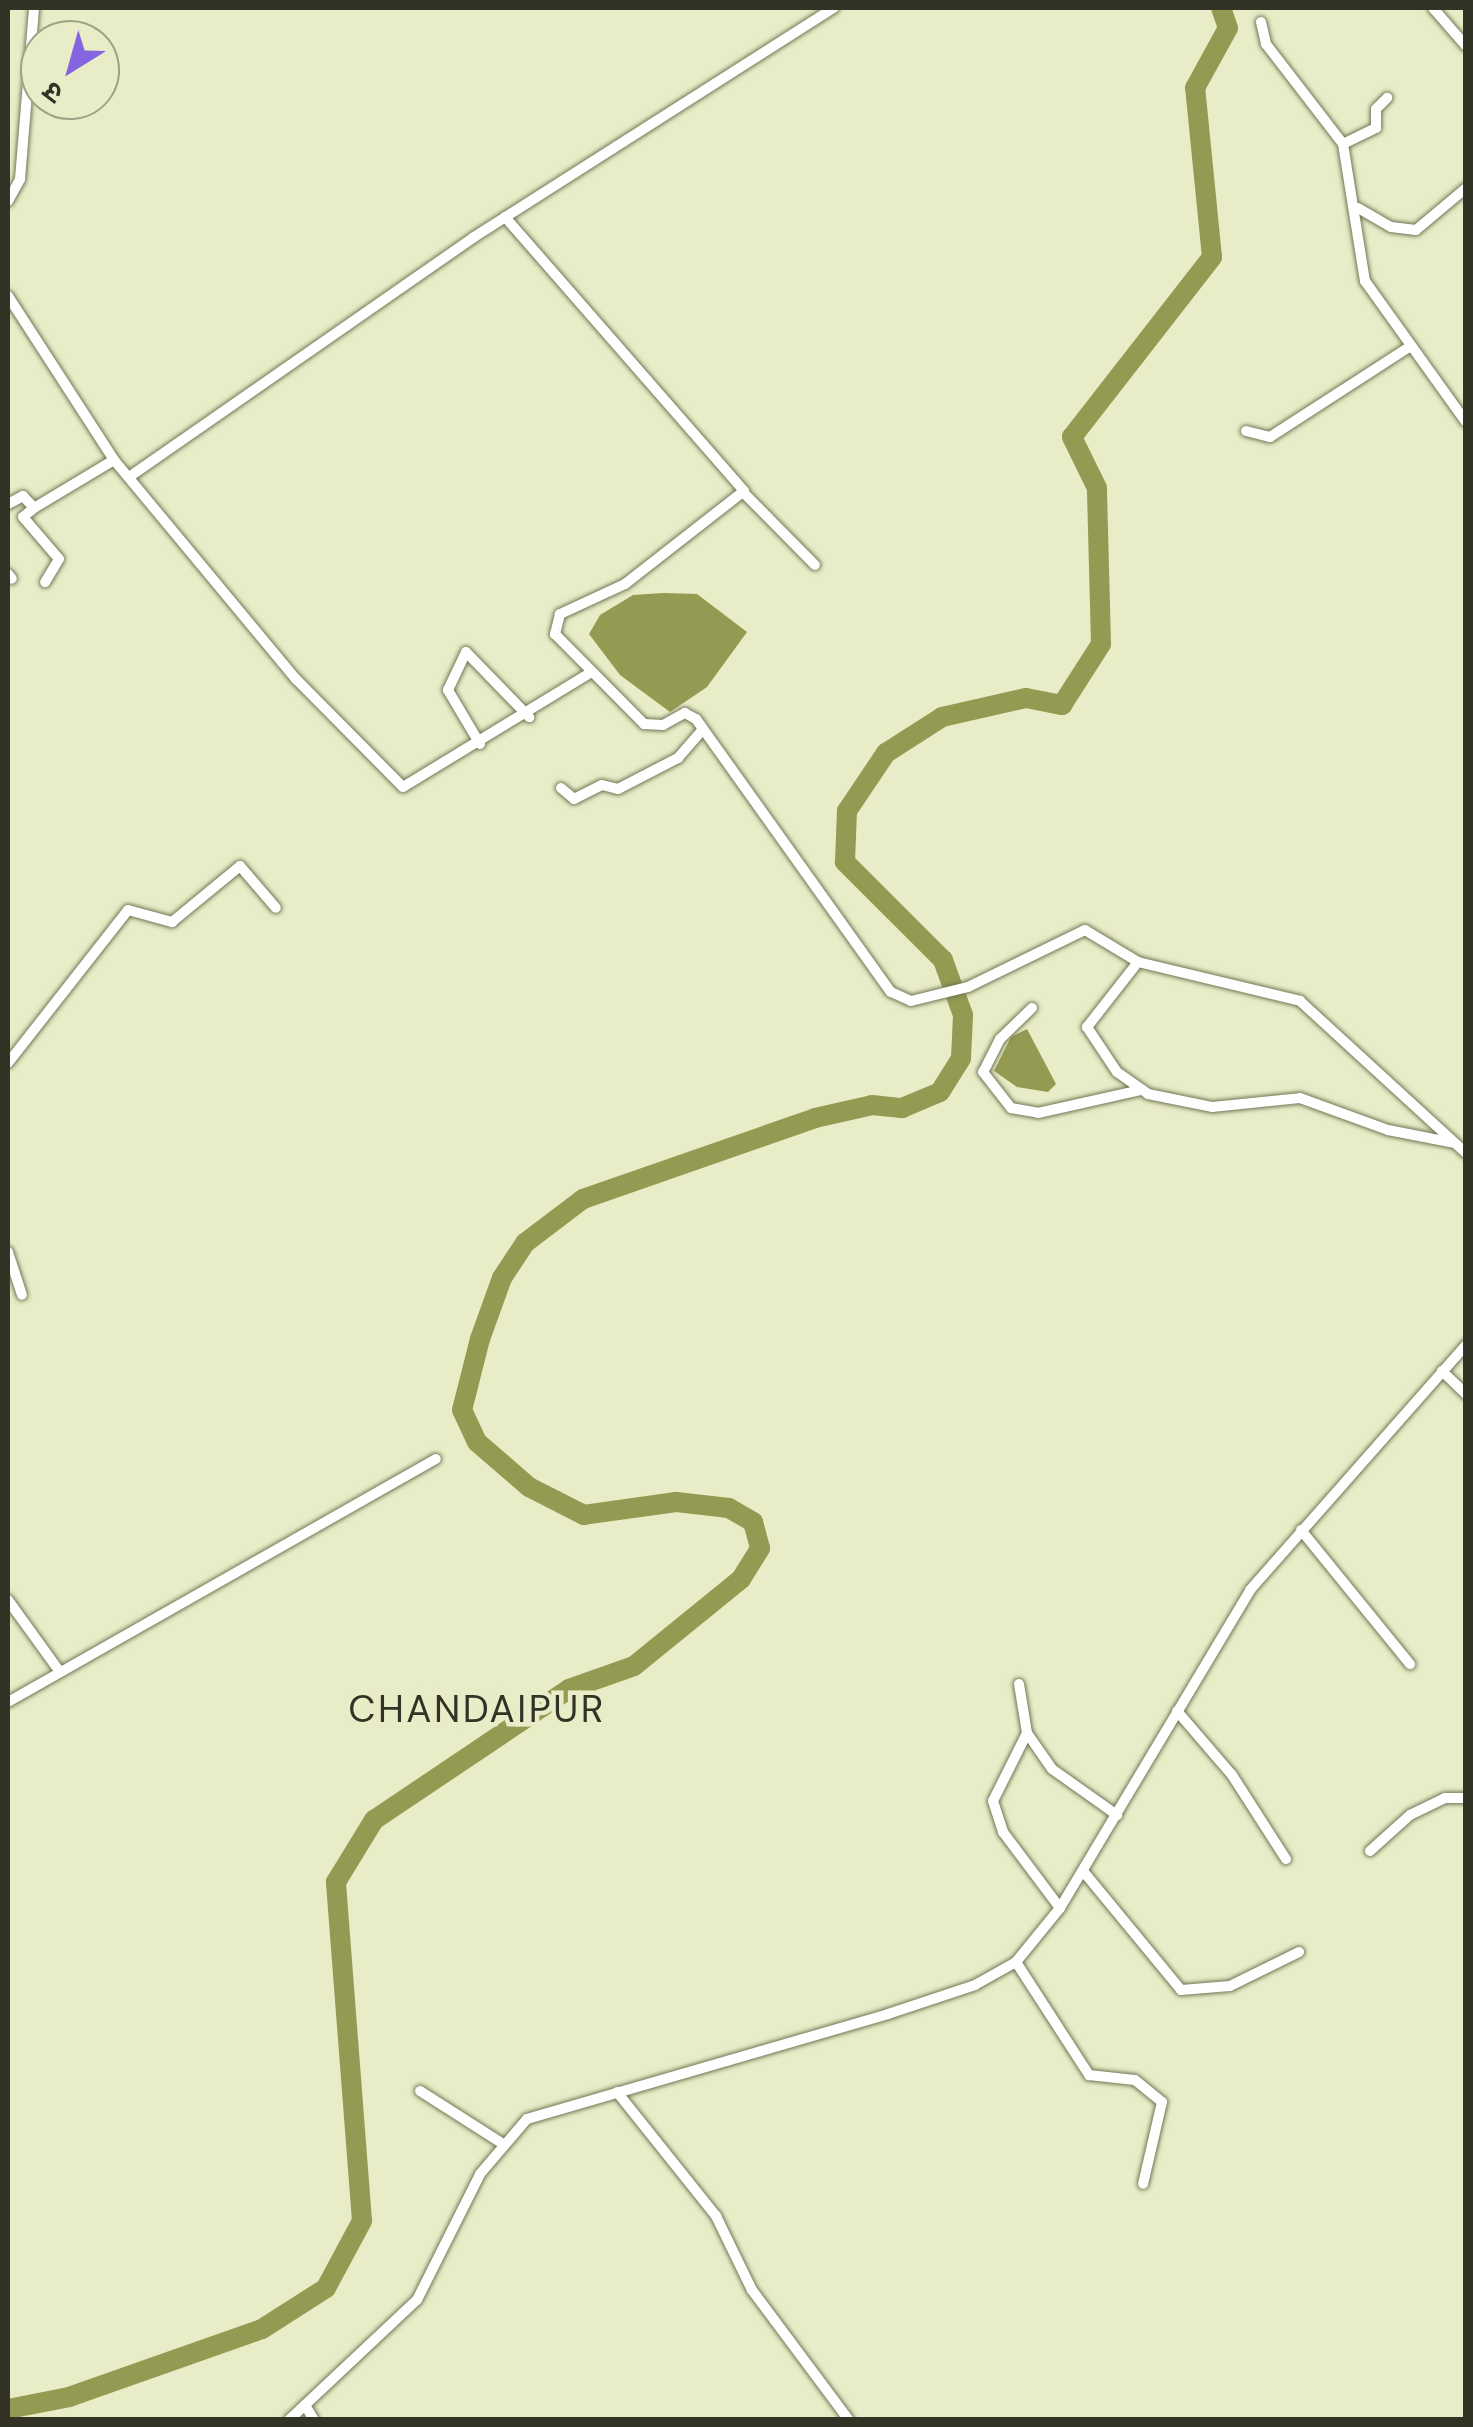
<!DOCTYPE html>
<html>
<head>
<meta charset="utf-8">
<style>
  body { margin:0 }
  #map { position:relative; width:1473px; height:2427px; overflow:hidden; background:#e8ecc7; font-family:"DM Sans","Noto Sans Devanagari",sans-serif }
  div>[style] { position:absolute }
  .water>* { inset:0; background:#949a51 }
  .river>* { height:20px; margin:-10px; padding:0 10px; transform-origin:10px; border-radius:10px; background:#949a51 }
  .roads { filter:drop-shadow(0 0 2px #737755) drop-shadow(0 0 2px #737755) }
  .street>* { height:10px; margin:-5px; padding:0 5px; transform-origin:5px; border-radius:5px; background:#fff }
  span { translate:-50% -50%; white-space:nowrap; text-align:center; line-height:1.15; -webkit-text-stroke:9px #e8ecc7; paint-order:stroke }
  .quarter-label { font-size:38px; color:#323325; letter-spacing:2.5px }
  .frame { position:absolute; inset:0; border:10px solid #323325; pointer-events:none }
  .north { position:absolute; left:20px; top:20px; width:100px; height:100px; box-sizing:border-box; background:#e8ecc7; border:2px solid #9fa286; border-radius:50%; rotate:217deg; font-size:28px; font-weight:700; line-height:40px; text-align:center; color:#323325 }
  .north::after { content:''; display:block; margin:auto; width:35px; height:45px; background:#8564df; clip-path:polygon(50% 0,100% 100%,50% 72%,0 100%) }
</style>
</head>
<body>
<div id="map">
  <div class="water">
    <div style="clip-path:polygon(663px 593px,697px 594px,747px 632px,707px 687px,670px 712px,620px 675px,589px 634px,600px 615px,633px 595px)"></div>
    <div style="clip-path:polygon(1027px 1029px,1056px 1084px,1048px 1092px,1017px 1087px,994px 1071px,1011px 1037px)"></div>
  </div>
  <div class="river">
    <div style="left:8px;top:2409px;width:62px;rotate:-11.1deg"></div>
    <div style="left:69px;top:2397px;width:205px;rotate:-19.4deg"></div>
    <div style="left:262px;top:2329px;width:76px;rotate:-32.6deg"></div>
    <div style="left:326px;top:2288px;width:76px;rotate:-61.8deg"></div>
    <div style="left:362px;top:2221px;width:340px;rotate:-94.4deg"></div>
    <div style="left:336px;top:1882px;width:73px;rotate:-58.5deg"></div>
    <div style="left:374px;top:1820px;width:235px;rotate:-33.9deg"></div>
    <div style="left:569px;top:1689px;width:69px;rotate:-19.5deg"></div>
    <div style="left:634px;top:1666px;width:138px;rotate:-39.1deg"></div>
    <div style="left:741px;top:1579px;width:36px;rotate:-58deg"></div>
    <div style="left:760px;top:1548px;width:27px;rotate:-105deg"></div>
    <div style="left:753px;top:1522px;width:28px;rotate:-150deg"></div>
    <div style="left:729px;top:1508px;width:53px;rotate:-173.5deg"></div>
    <div style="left:676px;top:1502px;width:93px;rotate:172deg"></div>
    <div style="left:584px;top:1515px;width:62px;rotate:-153deg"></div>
    <div style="left:529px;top:1487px;width:69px;rotate:-139.1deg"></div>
    <div style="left:477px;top:1442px;width:35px;rotate:-115deg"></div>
    <div style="left:462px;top:1410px;width:73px;rotate:-75.8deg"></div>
    <div style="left:480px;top:1339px;width:65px;rotate:-70.2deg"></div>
    <div style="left:502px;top:1278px;width:42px;rotate:-56.7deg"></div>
    <div style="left:525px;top:1243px;width:73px;rotate:-37.2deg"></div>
    <div style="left:583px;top:1199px;width:246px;rotate:-19.2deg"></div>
    <div style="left:815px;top:1118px;width:58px;rotate:-12.8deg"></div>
    <div style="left:872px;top:1105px;width:30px;rotate:6deg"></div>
    <div style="left:902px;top:1108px;width:41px;rotate:-22.8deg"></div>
    <div style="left:940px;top:1092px;width:40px;rotate:-58deg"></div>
    <div style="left:961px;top:1058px;width:43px;rotate:-87.3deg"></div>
    <div style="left:963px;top:1015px;width:59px;rotate:-110deg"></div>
    <div style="left:943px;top:960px;width:139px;rotate:-135deg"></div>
    <div style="left:845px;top:862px;width:51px;rotate:-87.8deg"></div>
    <div style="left:847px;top:811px;width:70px;rotate:-56.1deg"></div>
    <div style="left:886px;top:753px;width:67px;rotate:-32.7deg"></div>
    <div style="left:942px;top:717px;width:86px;rotate:-12.7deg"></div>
    <div style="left:1026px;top:698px;width:37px;rotate:11deg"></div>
    <div style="left:1062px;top:705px;width:72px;rotate:-57.4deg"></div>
    <div style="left:1101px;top:644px;width:156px;rotate:-91.5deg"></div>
    <div style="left:1097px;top:488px;width:57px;rotate:-116.1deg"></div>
    <div style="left:1072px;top:437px;width:228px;rotate:-52.1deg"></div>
    <div style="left:1212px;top:257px;width:170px;rotate:-95.7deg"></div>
    <div style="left:1195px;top:88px;width:68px;rotate:-61.2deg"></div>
    <div style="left:1228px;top:28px;width:21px;rotate:-109deg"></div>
  </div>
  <div class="roads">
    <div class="street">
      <div style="left:1433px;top:8px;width:50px;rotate:49deg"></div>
      <div style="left:1261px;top:22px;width:23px;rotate:77deg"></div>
      <div style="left:1266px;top:44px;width:126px;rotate:52.4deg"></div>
      <div style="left:1343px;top:144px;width:139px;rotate:80.9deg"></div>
      <div style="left:1365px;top:281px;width:173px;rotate:54.4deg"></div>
      <div style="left:1343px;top:144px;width:37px;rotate:-26deg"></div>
      <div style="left:1376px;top:128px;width:19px;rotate:-90deg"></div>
      <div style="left:1376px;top:109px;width:16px;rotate:-45deg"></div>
      <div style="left:8px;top:201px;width:25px;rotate:-61deg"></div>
      <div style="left:20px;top:179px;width:172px;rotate:-85.3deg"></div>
      <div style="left:1358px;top:208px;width:38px;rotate:30deg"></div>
      <div style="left:1391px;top:227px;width:25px;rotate:7deg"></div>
      <div style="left:1416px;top:230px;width:65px;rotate:-40deg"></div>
      <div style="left:505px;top:217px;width:364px;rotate:48.9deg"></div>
      <div style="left:744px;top:491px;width:151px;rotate:142deg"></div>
      <div style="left:625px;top:584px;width:72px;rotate:155.2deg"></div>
      <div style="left:560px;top:614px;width:21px;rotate:104deg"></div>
      <div style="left:555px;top:634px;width:127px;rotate:45.3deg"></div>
      <div style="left:644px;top:724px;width:19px;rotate:3deg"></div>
      <div style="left:663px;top:725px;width:25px;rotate:-29deg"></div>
      <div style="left:685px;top:713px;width:13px;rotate:29deg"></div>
      <div style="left:696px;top:719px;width:335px;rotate:54.5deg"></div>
      <div style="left:891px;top:992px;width:22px;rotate:24deg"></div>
      <div style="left:911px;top:1001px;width:59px;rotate:-13.8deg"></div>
      <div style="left:968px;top:987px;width:130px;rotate:-26deg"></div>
      <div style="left:1085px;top:930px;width:62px;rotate:31.1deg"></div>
      <div style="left:1138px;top:962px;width:167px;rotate:13.5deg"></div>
      <div style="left:1300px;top:1001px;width:225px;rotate:42.5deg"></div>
      <div style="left:8px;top:296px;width:195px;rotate:57.1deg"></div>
      <div style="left:114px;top:460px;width:285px;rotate:50.3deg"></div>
      <div style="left:296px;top:679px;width:152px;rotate:45.3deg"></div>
      <div style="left:403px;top:787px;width:219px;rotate:-31.4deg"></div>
      <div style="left:1246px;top:431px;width:25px;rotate:14deg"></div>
      <div style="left:1270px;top:437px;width:166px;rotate:-32.9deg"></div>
      <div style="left:129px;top:477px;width:420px;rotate:-34.8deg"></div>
      <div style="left:474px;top:237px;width:427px;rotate:-32.5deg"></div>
      <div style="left:744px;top:493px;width:101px;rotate:45.4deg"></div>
      <div style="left:8px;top:504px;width:17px;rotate:-28deg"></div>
      <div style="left:23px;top:496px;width:16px;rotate:47deg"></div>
      <div style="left:34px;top:508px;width:93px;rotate:-31deg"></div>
      <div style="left:34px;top:508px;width:14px;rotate:141deg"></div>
      <div style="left:23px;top:517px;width:55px;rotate:49.4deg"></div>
      <div style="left:59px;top:559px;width:27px;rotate:121deg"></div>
      <div style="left:8px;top:574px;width:6px;rotate:51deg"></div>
      <div style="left:480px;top:744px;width:63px;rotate:-120.7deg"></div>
      <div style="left:448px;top:690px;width:42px;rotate:-64.7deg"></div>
      <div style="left:466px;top:652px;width:91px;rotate:45.9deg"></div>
      <div style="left:561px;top:788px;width:17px;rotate:40deg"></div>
      <div style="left:574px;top:799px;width:31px;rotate:-27deg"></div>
      <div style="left:602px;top:785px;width:16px;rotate:14deg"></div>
      <div style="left:618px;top:789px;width:68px;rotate:-27.3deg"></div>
      <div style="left:678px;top:758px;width:38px;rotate:-49deg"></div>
      <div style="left:1138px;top:962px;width:83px;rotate:128.1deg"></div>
      <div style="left:1087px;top:1027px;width:54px;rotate:56.3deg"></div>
      <div style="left:1117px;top:1072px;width:38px;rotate:35deg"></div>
      <div style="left:1148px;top:1094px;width:65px;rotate:11.5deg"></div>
      <div style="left:1212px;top:1107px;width:88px;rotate:-5.8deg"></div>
      <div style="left:1300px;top:1098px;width:94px;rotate:20deg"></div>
      <div style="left:1388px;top:1130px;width:67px;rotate:11.1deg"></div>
      <div style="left:1032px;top:1008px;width:45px;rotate:135.9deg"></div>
      <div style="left:1000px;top:1039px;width:37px;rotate:117deg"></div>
      <div style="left:983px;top:1072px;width:46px;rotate:52.1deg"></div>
      <div style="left:1011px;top:1108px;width:27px;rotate:10deg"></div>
      <div style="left:1038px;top:1113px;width:106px;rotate:-12.6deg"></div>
      <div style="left:8px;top:1063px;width:194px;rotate:-51.9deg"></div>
      <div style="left:128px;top:910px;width:46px;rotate:15.3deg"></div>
      <div style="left:172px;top:922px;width:88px;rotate:-39.5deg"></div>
      <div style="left:240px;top:866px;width:55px;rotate:49.4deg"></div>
      <div style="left:8px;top:1252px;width:45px;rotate:72deg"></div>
      <div style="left:1442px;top:1371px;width:33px;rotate:44deg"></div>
      <div style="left:1301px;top:1530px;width:173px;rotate:50.9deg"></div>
      <div style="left:8px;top:1600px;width:89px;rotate:54.2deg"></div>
      <div style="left:1019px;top:1684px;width:50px;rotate:80.7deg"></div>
      <div style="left:1027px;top:1733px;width:76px;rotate:116.6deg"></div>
      <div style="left:993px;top:1801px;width:33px;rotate:72deg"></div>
      <div style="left:1003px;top:1832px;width:95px;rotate:53.1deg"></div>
      <div style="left:8px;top:1702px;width:492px;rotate:-29.6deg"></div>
      <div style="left:1177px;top:1711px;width:84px;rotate:49.3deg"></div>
      <div style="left:1232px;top:1775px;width:100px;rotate:57.3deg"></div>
      <div style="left:1027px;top:1733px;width:44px;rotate:55.2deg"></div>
      <div style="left:1052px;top:1769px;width:80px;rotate:35.3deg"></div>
      <div style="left:1370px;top:1851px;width:54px;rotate:-42deg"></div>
      <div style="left:1410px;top:1815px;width:39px;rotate:-26deg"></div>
      <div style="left:1445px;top:1798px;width:21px"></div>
      <div style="left:1083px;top:1871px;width:154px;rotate:50.5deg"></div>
      <div style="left:1181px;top:1990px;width:49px;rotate:-4.7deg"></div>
      <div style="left:1230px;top:1986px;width:77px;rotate:-26.2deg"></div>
      <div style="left:1016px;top:1962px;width:135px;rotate:57.1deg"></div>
      <div style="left:1089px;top:2075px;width:46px;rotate:6.2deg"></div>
      <div style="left:1135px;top:2080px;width:35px;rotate:39deg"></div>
      <div style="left:1162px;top:2102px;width:84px;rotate:103deg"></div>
      <div style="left:420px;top:2091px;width:95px;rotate:32.5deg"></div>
      <div style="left:617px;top:2092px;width:159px;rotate:51.4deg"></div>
      <div style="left:716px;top:2216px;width:82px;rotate:64.1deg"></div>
      <div style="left:752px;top:2290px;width:162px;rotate:53.3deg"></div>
      <div style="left:305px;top:2405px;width:17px;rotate:59deg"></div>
      <div style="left:289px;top:2420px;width:175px;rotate:-43.2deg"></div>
      <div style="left:417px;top:2300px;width:141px;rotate:-63.4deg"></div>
      <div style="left:480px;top:2174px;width:72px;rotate:-49.5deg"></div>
      <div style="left:527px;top:2119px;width:376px;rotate:-16.2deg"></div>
      <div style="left:888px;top:2014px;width:92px;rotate:-18.4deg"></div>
      <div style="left:975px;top:1985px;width:47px;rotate:-29.3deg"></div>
      <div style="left:1016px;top:1962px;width:70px;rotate:-50.8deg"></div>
      <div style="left:1060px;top:1908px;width:370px;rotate:-59.1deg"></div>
      <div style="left:1250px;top:1590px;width:327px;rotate:-48.6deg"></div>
    </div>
  </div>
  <div class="quarter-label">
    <span style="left:477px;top:1710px">CHANDAIPUR</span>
  </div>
  <div class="frame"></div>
  <div class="north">उ</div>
</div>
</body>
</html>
